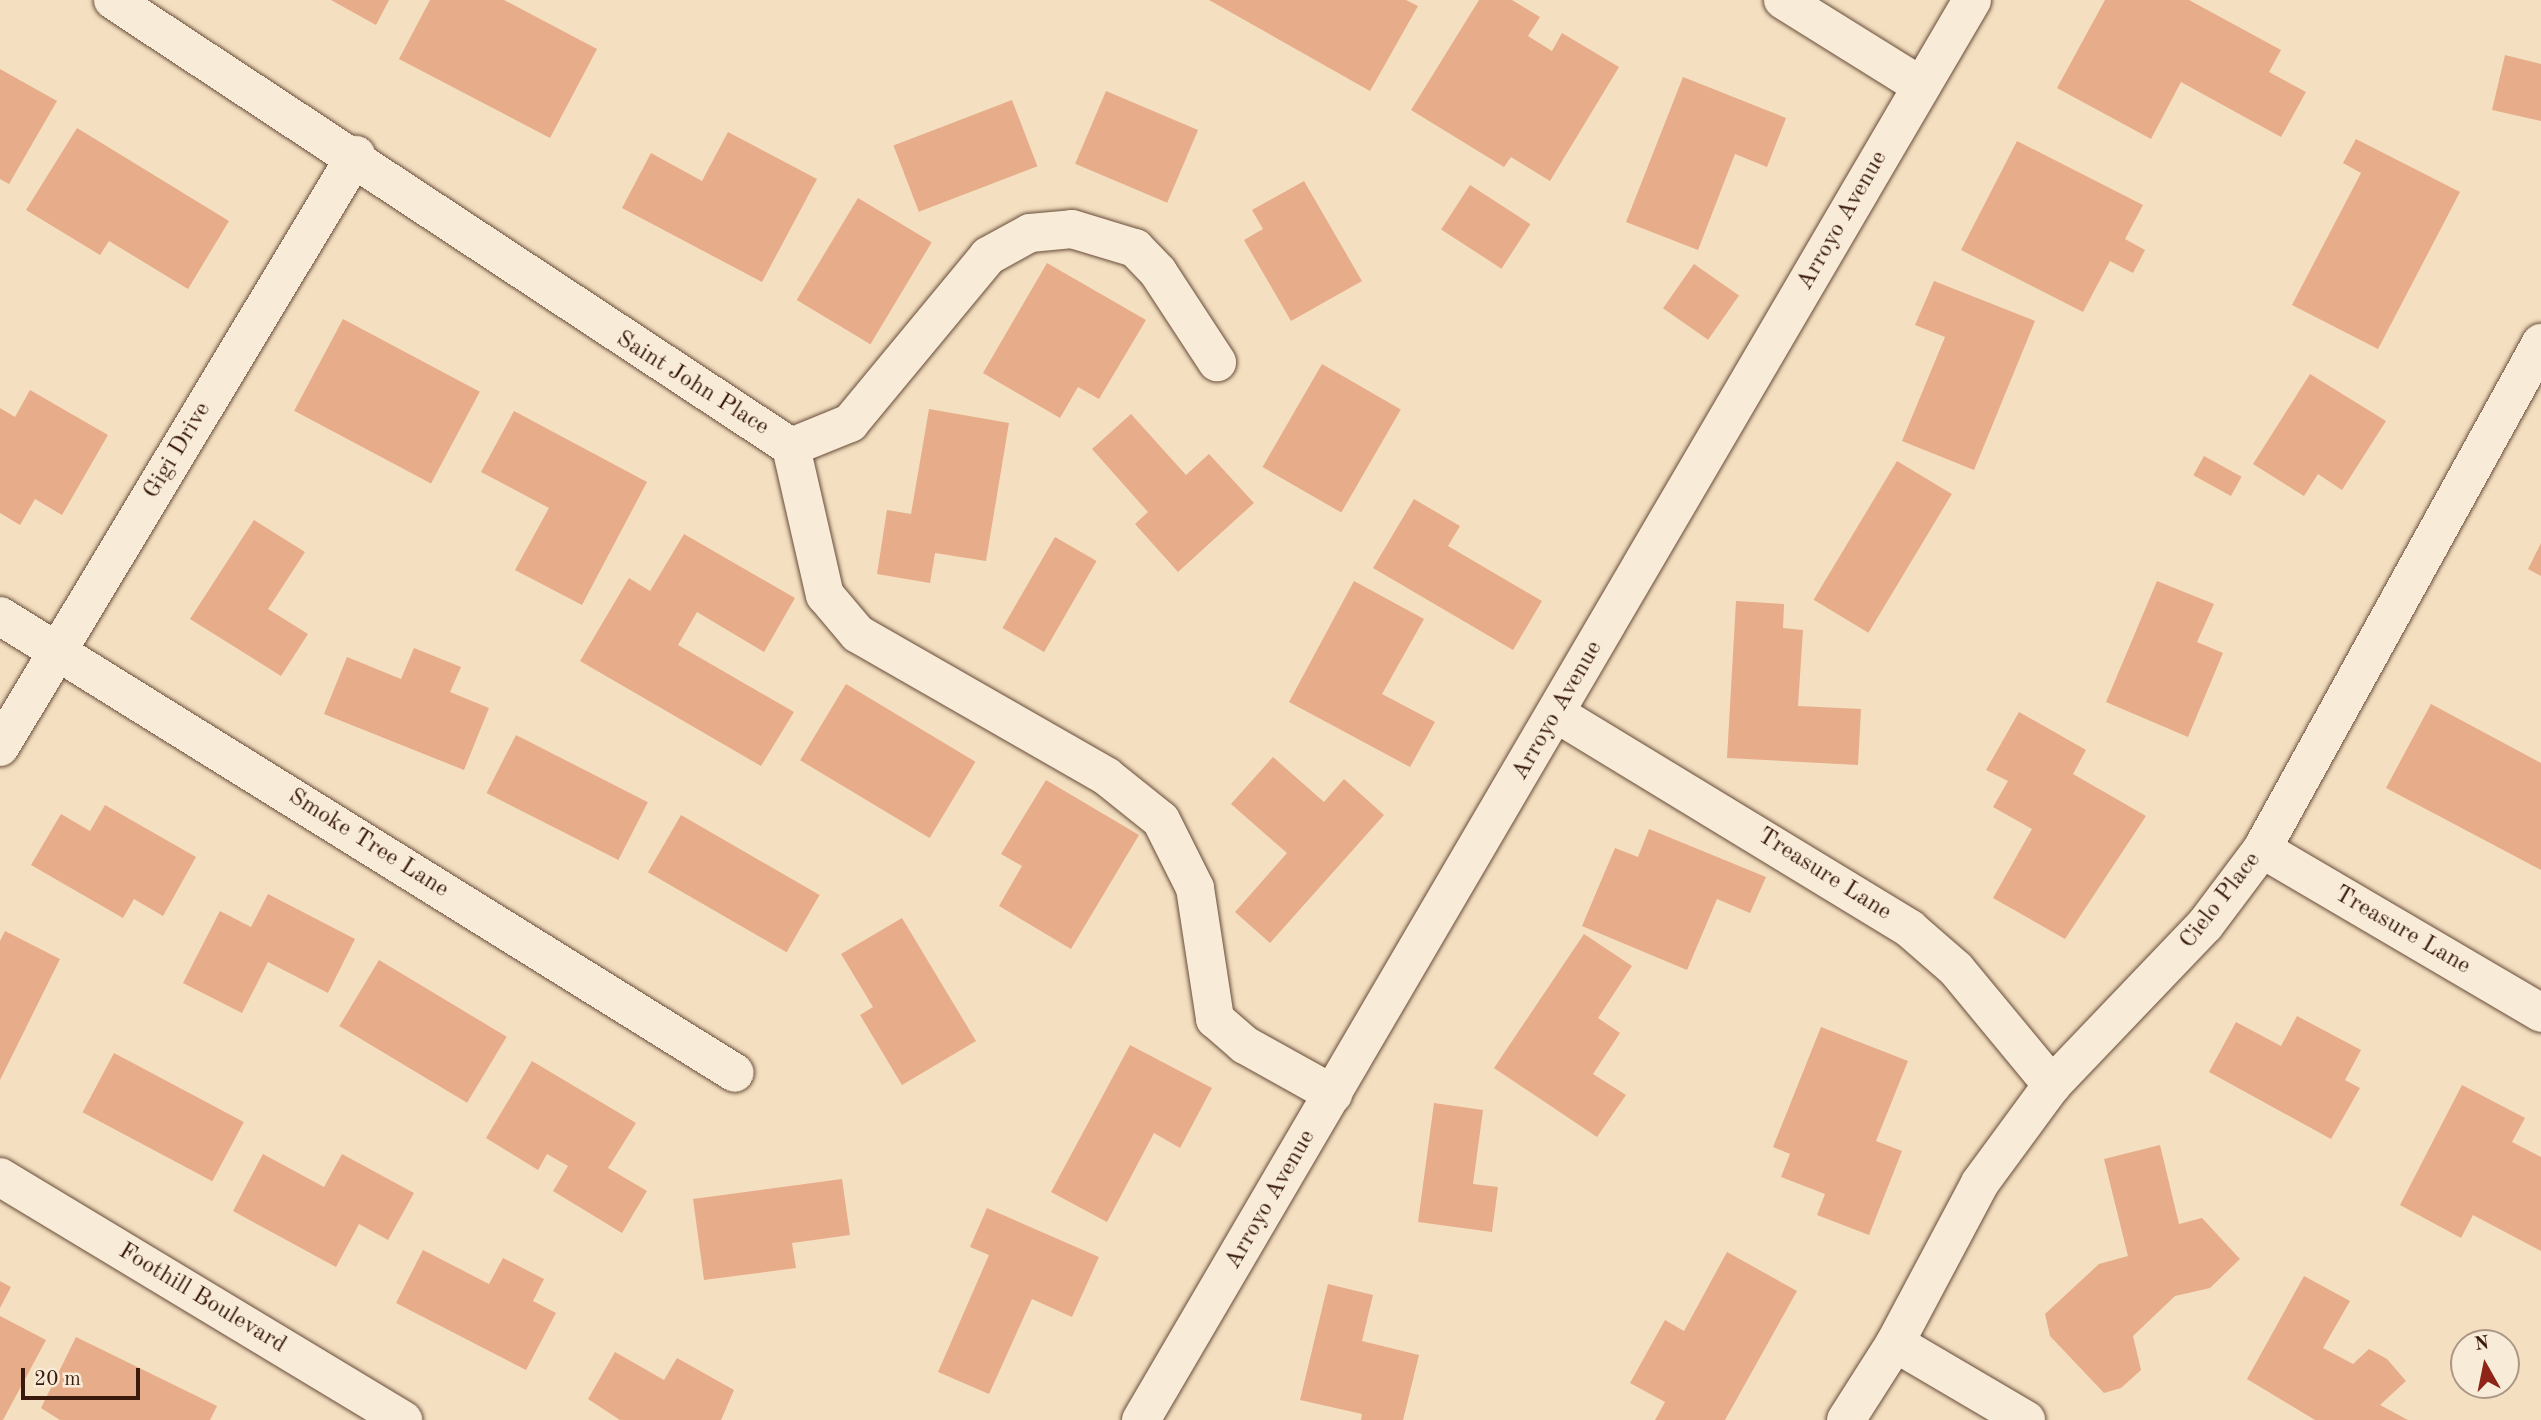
<!DOCTYPE html>
<html>
<head>
<meta charset="utf-8">
<style>
  body { margin:0 }
  #map { position:relative; width:2541px; height:1420px; overflow:hidden; background:#f4e0c1; font-family:"Old Standard TT",serif }
  div>[style] { position:absolute }
  .building>* { inset:0; background:#e7ac89; transform-origin:0 0 }
  .roads { filter:drop-shadow(0 0 2px #684c3a) drop-shadow(0 0 2px #684c3a) }
  .minor>* { height:38px; margin:-19px; padding:0 19px; transform-origin:19px; border-radius:19px; background:#f8ebd7 }
  span { translate:-50% -50%; white-space:nowrap; text-align:center; line-height:1.15; -webkit-text-stroke:6px #f8ebd7; paint-order:stroke }
  .street-label { font-size:24px; color:#391a0d }
  .north { position:absolute; left:2450px; top:1329px; width:70px; height:70px; box-sizing:border-box; background:#f8ebd7; border:2px solid #ac9786; border-radius:50%; rotate:351deg; font-size:19px; font-weight:700; line-height:28px; text-align:center; color:#391a0d }
  .north::after { content:''; display:block; margin:auto; width:24px; height:32px; background:#8f2418; clip-path:polygon(50% 0,100% 100%,50% 72%,0 100%) }
  .scale { position:absolute; left:21px; top:1368px; width:119px; height:32px; box-sizing:border-box; border:4px solid #391a0d; border-top:0; padding-left:9px; font-size:21px; line-height:24px; white-space:nowrap; color:#391a0d; -webkit-text-stroke:5px #f8ebd7; paint-order:stroke }
</style>
</head>
<body>
<div id="map">
  <div class="building">
    <div style="clip-path:polygon(331px 0,389px 0,376px 25px)"></div>
    <div style="clip-path:polygon(430px 0,504px 0,597px 49px,550px 138px,399px 59px)"></div>
    <div style="clip-path:polygon(1209px 0,1406px 0,1418px 6px,1370px 91px)"></div>
    <div style="clip-path:polygon(1479px 0,1512px 0,1540px 17px,1528px 36px,1552px 51px,1562px 33px,1619px 67px,1550px 181px,1511px 157px,1504px 167px,1411px 110px)"></div>
    <div style="clip-path:polygon(2105px 0,2189px 0,2281px 50px,2269px 72px,2306px 92px,2281px 137px,2181px 82px,2151px 139px,2057px 88px)"></div>
    <div style="clip-path:polygon(2505px 55px,2541px 64px,2541px 121px,2492px 110px)"></div>
    <div style="clip-path:polygon(0 69px,57px 101px,9px 184px,0 179px)"></div>
    <div style="clip-path:polygon(1683px 77px,1786px 118px,1767px 167px,1735px 154px,1698px 250px,1626px 222px)"></div>
    <div style="left:1106px;top:91px;width:100px;height:79px;rotate:23deg"></div>
    <div style="left:1012px;top:100px;width:71px;height:127px;rotate:69deg"></div>
    <div style="clip-path:polygon(77px 128px,229px 221px,188px 289px,109px 241px,100px 255px,26px 210px)"></div>
    <div style="clip-path:polygon(728px 132px,817px 179px,762px 282px,622px 208px,651px 153px,702px 181px)"></div>
    <div style="clip-path:polygon(2356px 139px,2460px 192px,2378px 349px,2292px 305px,2361px 173px,2343px 163px)"></div>
    <div style="clip-path:polygon(2017px 141px,2143px 205px,2125px 239px,2145px 250px,2133px 273px,2110px 261px,2083px 312px,1961px 250px)"></div>
    <div style="clip-path:polygon(1304px 181px,1362px 281px,1291px 321px,1244px 240px,1263px 229px,1252px 210px)"></div>
    <div style="left:1470px;top:185px;width:72px;height:53px;rotate:33deg"></div>
    <div style="left:858px;top:198px;width:86px;height:119px;rotate:31deg"></div>
    <div style="clip-path:polygon(1047px 263px,1146px 320px,1099px 399px,1078px 387px,1060px 418px,983px 373px)"></div>
    <div style="left:1694px;top:264px;width:55px;height:54px;rotate:35deg"></div>
    <div style="clip-path:polygon(1934px 281px,2035px 321px,1974px 470px,1902px 441px,1945px 337px,1915px 325px)"></div>
    <div style="left:343px;top:319px;width:155px;height:104px;rotate:28deg"></div>
    <div style="left:1322px;top:364px;width:91px;height:119px;rotate:30deg"></div>
    <div style="clip-path:polygon(2310px 374px,2386px 421px,2342px 490px,2318px 474px,2304px 496px,2253px 464px)"></div>
    <div style="clip-path:polygon(30px 390px,108px 435px,62px 515px,35px 499px,20px 525px,0 513px,0 408px,15px 417px)"></div>
    <div style="clip-path:polygon(929px 409px,1009px 423px,986px 561px,935px 553px,930px 583px,877px 574px,887px 510px,911px 514px)"></div>
    <div style="clip-path:polygon(514px 411px,647px 482px,582px 605px,515px 570px,549px 508px,481px 472px)"></div>
    <div style="clip-path:polygon(1131px 414px,1186px 475px,1209px 454px,1254px 503px,1178px 572px,1135px 524px,1148px 512px,1092px 449px)"></div>
    <div style="left:2204px;top:456px;width:43px;height:22px;rotate:29deg"></div>
    <div style="left:1897px;top:461px;width:64px;height:162px;rotate:31deg"></div>
    <div style="clip-path:polygon(1414px 499px,1460px 526px,1448px 546px,1542px 601px,1513px 650px,1373px 568px)"></div>
    <div style="clip-path:polygon(254px 520px,305px 552px,268px 609px,308px 634px,281px 676px,190px 619px)"></div>
    <div style="clip-path:polygon(684px 534px,795px 598px,764px 652px,697px 612px,678px 645px,794px 712px,761px 766px,580px 661px,629px 578px,650px 591px)"></div>
    <div style="left:1055px;top:537px;width:48px;height:105px;rotate:30deg"></div>
    <div style="clip-path:polygon(2541px 543px,2541px 576px,2528px 569px)"></div>
    <div style="clip-path:polygon(1354px 581px,1424px 619px,1382px 694px,1435px 722px,1410px 767px,1289px 702px)"></div>
    <div style="clip-path:polygon(2157px 581px,2214px 604px,2197px 642px,2223px 653px,2188px 737px,2106px 702px)"></div>
    <div style="clip-path:polygon(1736px 601px,1784px 604px,1783px 628px,1803px 630px,1798px 706px,1861px 709px,1858px 765px,1727px 758px)"></div>
    <div style="clip-path:polygon(414px 648px,461px 667px,450px 692px,489px 708px,464px 770px,324px 714px,347px 657px,401px 679px)"></div>
    <div style="left:846px;top:684px;width:151px;height:89px;rotate:31deg"></div>
    <div style="clip-path:polygon(2431px 704px,2541px 763px,2541px 870px,2386px 788px)"></div>
    <div style="clip-path:polygon(2019px 712px,2086px 750px,2073px 774px,2146px 816px,2065px 939px,1993px 898px,2032px 829px,1993px 807px,2008px 781px,1986px 770px)"></div>
    <div style="left:516px;top:735px;width:148px;height:65px;rotate:27deg"></div>
    <div style="clip-path:polygon(1273px 757px,1324px 802px,1344px 779px,1384px 815px,1270px 943px,1235px 912px,1287px 853px,1231px 804px)"></div>
    <div style="clip-path:polygon(1046px 780px,1139px 835px,1071px 949px,999px 906px,1022px 866px,1001px 854px)"></div>
    <div style="clip-path:polygon(105px 805px,196px 857px,163px 916px,134px 899px,123px 918px,31px 865px,61px 814px,90px 831px)"></div>
    <div style="left:681px;top:815px;width:160px;height:66px;rotate:30deg"></div>
    <div style="clip-path:polygon(1649px 829px,1766px 877px,1750px 913px,1717px 899px,1687px 970px,1582px 926px,1615px 848px,1638px 857px)"></div>
    <div style="clip-path:polygon(268px 894px,355px 939px,328px 993px,268px 962px,242px 1013px,183px 983px,220px 911px,251px 927px)"></div>
    <div style="clip-path:polygon(902px 918px,976px 1041px,902px 1085px,860px 1015px,873px 1007px,841px 954px)"></div>
    <div style="clip-path:polygon(5px 931px,60px 959px,0 1080px,0 941px)"></div>
    <div style="clip-path:polygon(1584px 934px,1632px 966px,1598px 1018px,1620px 1033px,1593px 1074px,1626px 1095px,1597px 1137px,1494px 1068px)"></div>
    <div style="left:379px;top:960px;width:149px;height:77px;rotate:31deg"></div>
    <div style="clip-path:polygon(2297px 1016px,2361px 1050px,2345px 1080px,2360px 1088px,2331px 1139px,2209px 1072px,2236px 1022px,2281px 1046px)"></div>
    <div style="clip-path:polygon(1821px 1027px,1908px 1061px,1876px 1141px,1902px 1151px,1869px 1235px,1817px 1215px,1825px 1194px,1781px 1177px,1790px 1154px,1773px 1147px)"></div>
    <div style="clip-path:polygon(1130px 1045px,1212px 1088px,1180px 1148px,1154px 1133px,1107px 1222px,1051px 1192px)"></div>
    <div style="left:114px;top:1053px;width:147px;height:67px;rotate:28deg"></div>
    <div style="clip-path:polygon(532px 1061px,636px 1123px,608px 1168px,647px 1191px,622px 1233px,553px 1191px,568px 1166px,547px 1154px,538px 1170px,486px 1138px)"></div>
    <div style="clip-path:polygon(2462px 1085px,2525px 1118px,2512px 1142px,2541px 1157px,2541px 1251px,2473px 1215px,2461px 1238px,2400px 1205px)"></div>
    <div style="clip-path:polygon(1434px 1103px,1483px 1110px,1473px 1184px,1498px 1187px,1492px 1232px,1418px 1222px)"></div>
    <div style="clip-path:polygon(2160px 1145px,2179px 1224px,2202px 1218px,2240px 1259px,2210px 1288px,2175px 1296px,2133px 1336px,2141px 1370px,2121px 1388px,2104px 1393px,2050px 1336px,2045px 1314px,2099px 1264px,2128px 1256px,2104px 1159px)"></div>
    <div style="clip-path:polygon(263px 1154px,324px 1187px,342px 1154px,414px 1193px,388px 1240px,359px 1224px,336px 1267px,233px 1211px)"></div>
    <div style="clip-path:polygon(842px 1179px,850px 1235px,792px 1243px,796px 1268px,704px 1280px,693px 1199px)"></div>
    <div style="clip-path:polygon(987px 1208px,1099px 1257px,1072px 1317px,1032px 1299px,989px 1394px,938px 1372px,989px 1255px,970px 1247px)"></div>
    <div style="clip-path:polygon(423px 1250px,489px 1284px,503px 1258px,544px 1279px,533px 1301px,556px 1313px,526px 1370px,396px 1303px)"></div>
    <div style="clip-path:polygon(1727px 1252px,1797px 1291px,1725px 1420px,1655px 1420px,1665px 1402px,1630px 1383px,1665px 1320px,1684px 1331px)"></div>
    <div style="clip-path:polygon(2304px 1276px,2350px 1301px,2323px 1348px,2353px 1364px,2369px 1349px,2387px 1359px,2406px 1381px,2380px 1405px,2408px 1420px,2315px 1420px,2247px 1379px)"></div>
    <div style="clip-path:polygon(0 1281px,11px 1287px,0 1308px)"></div>
    <div style="clip-path:polygon(1328px 1284px,1373px 1295px,1362px 1341px,1419px 1355px,1403px 1420px,1361px 1420px,1362px 1414px,1300px 1400px)"></div>
    <div style="clip-path:polygon(0 1316px,46px 1340px,3px 1420px,0 1420px)"></div>
    <div style="clip-path:polygon(76px 1337px,217px 1406px,210px 1420px,60px 1420px,41px 1408px)"></div>
    <div style="clip-path:polygon(615px 1352px,664px 1380px,677px 1358px,734px 1390px,721px 1420px,620px 1420px,588px 1399px)"></div>
  </div>
  <div class="roads">
    <div class="minor">
      <div style="left:113px;top:0;width:812px;rotate:33.4deg"></div>
      <div style="left:1783px;top:0;width:163px;rotate:31.9deg"></div>
      <div style="left:791px;top:447px;width:152px;rotate:77.1deg"></div>
      <div style="left:825px;top:595px;width:51px;rotate:49.8deg"></div>
      <div style="left:858px;top:634px;width:286px;rotate:29.8deg"></div>
      <div style="left:1106px;top:776px;width:70px;rotate:38.7deg"></div>
      <div style="left:1161px;top:820px;width:76px;rotate:63.4deg"></div>
      <div style="left:1195px;top:888px;width:133px;rotate:81.3deg"></div>
      <div style="left:1215px;top:1019px;width:40px;rotate:41deg"></div>
      <div style="left:1245px;top:1045px;width:101px;rotate:29.1deg"></div>
      <div style="left:791px;top:447px;width:64px;rotate:-22.1deg"></div>
      <div style="left:850px;top:423px;width:217px;rotate:-50.4deg"></div>
      <div style="left:988px;top:256px;width:48px;rotate:-28.7deg"></div>
      <div style="left:1030px;top:233px;width:42px;rotate:-5.4deg"></div>
      <div style="left:1072px;top:229px;width:66px;rotate:16.8deg"></div>
      <div style="left:1135px;top:248px;width:33px;rotate:46deg"></div>
      <div style="left:1158px;top:272px;width:108px;rotate:56.8deg"></div>
      <div style="left:0;top:616px;width:865px;rotate:31.87deg"></div>
      <div style="left:1557px;top:714px;width:413px;rotate:31.3deg"></div>
      <div style="left:1910px;top:929px;width:61px;rotate:41deg"></div>
      <div style="left:1956px;top:969px;width:151px;rotate:50.4deg"></div>
      <div style="left:0;top:747px;width:691px;rotate:-58.98deg"></div>
      <div style="left:2262px;top:849px;width:324px;rotate:30.4deg"></div>
      <div style="left:0;top:1177px;width:471px;rotate:31.1deg"></div>
      <div style="left:1895px;top:1343px;width:152px;rotate:30.4deg"></div>
      <div style="left:1141px;top:1420px;width:1645px;rotate:-59.66deg"></div>
      <div style="left:1846px;top:1420px;width:91px;rotate:-57.5deg"></div>
      <div style="left:1895px;top:1343px;width:181px;rotate:-62deg"></div>
      <div style="left:1980px;top:1183px;width:122px;rotate:-53.7deg"></div>
      <div style="left:2052px;top:1085px;width:221px;rotate:-46.3deg"></div>
      <div style="left:2205px;top:925px;width:95px;rotate:-53.1deg"></div>
      <div style="left:2262px;top:849px;width:578px;rotate:-61.13deg"></div>
    </div>
  </div>
  <div class="street-label">
    <span style="left:1843px;top:221px;rotate:-60deg">Arroyo Avenue</span>
    <span style="left:692px;top:384px;rotate:32deg">Saint John Place</span>
    <span style="left:178px;top:451px;rotate:-59deg">Gigi Drive</span>
    <span style="left:1558px;top:711px;rotate:-60deg">Arroyo Avenue</span>
    <span style="left:368px;top:844px;rotate:32deg">Smoke Tree Lane</span>
    <span style="left:1824px;top:875px;rotate:32deg">Treasure Lane</span>
    <span style="left:2221px;top:901px;rotate:-52deg">Cielo Place</span>
    <span style="left:2402px;top:931px;rotate:30deg">Treasure Lane</span>
    <span style="left:1271px;top:1200px;rotate:-60deg">Arroyo Avenue</span>
    <span style="left:202px;top:1299px;rotate:31deg">Foothill Boulevard</span>
  </div>
  <div class="north">N</div>
  <div class="scale">20 m</div>
</div>
</body>
</html>
